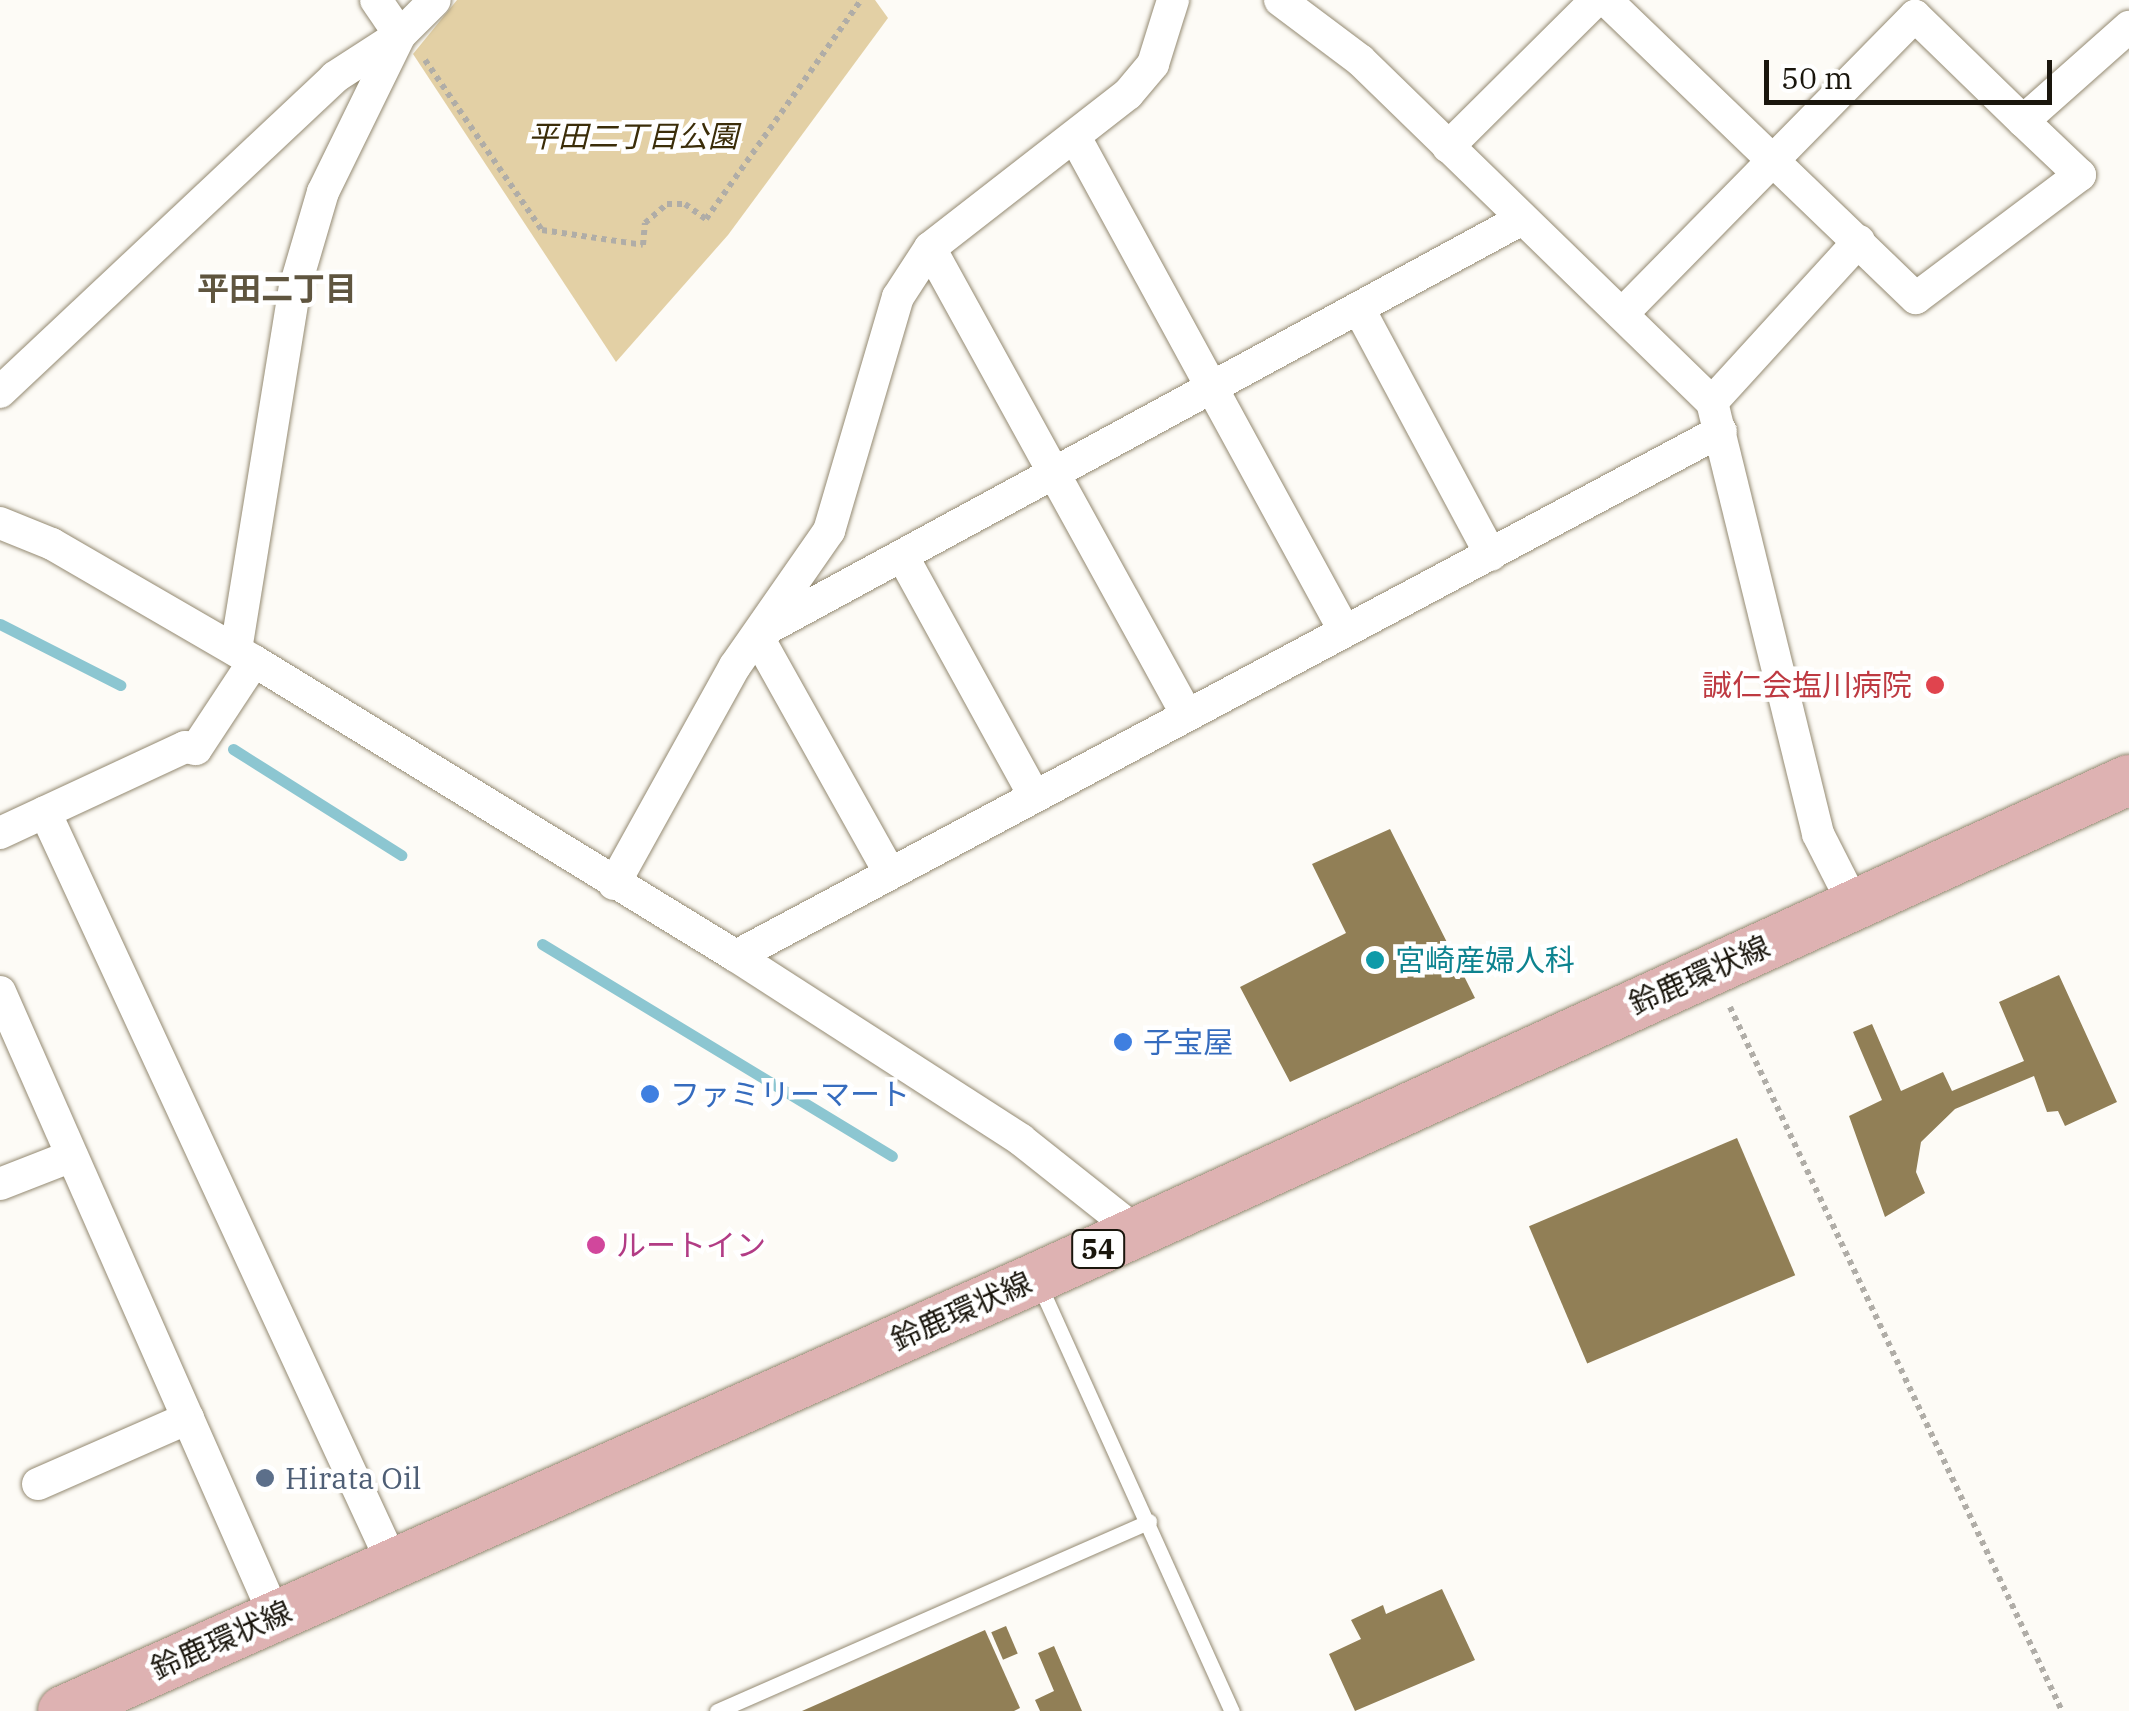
<!DOCTYPE html>
<html>
<head>
<meta charset="utf-8">
<style>
  body { margin:0 }
  #map { position:relative; width:2129px; height:1711px; overflow:hidden; background:#fdfbf6; font-family:"IBM Plex Serif","Noto Sans JP",serif }
  div>[style] { position:absolute }
  .green>* { inset:0; background:#e3d0a5 }
  .stream>* { height:11px; margin:-5.5px; padding:0 5.5px; transform-origin:5.5px; border-radius:5.5px; background:#8cc6d1 }
  .building>* { inset:0; background:#917f56; transform-origin:0 0 }
  .path>* { height:6px; margin-top:-3px; transform-origin:0; background:repeating-linear-gradient(90deg,#b0ada7 0 5px,transparent 0 10px) }
  .roads { filter:drop-shadow(0 0 2px #948a72) drop-shadow(0 0 2px #948a72) }
  .lane>* { height:15px; margin:-7.5px; padding:0 7.5px; transform-origin:7.5px; border-radius:7.5px; background:#fff }
  .street>* { height:32px; margin:-16px; padding:0 16px; transform-origin:16px; border-radius:16px; background:#fff }
  .primary>* { height:50px; margin:-25px; padding:0 25px; transform-origin:25px; border-radius:25px; background:#deb2b2 }
  .dots>* { width:28px; height:28px; translate:-50% -50%; box-sizing:border-box; border:5px solid #fff; border-radius:50% }
  span { translate:-50% -50%; white-space:nowrap; text-align:center; line-height:1.15; -webkit-text-stroke:9px #fff; paint-order:stroke }
  .shield-label span { padding:2px 8px; background:#fff; border:2px solid; border-radius:8px; -webkit-text-stroke-width:0 }
  .shield-label { font-size:28px; color:#1a160d; font-weight:700 }
  .park-label { font-size:30px; color:#3b2d09; font-style:italic }
  .health-label { font-size:30px; color:#be3a42 }
  .right { translate:-100% -50%; text-align:right }
  .culture-label { font-size:30px; color:#0d838f }
  .left { translate:0 -50%; text-align:left }
  .street-label { font-size:30px; color:#1a160d }
  .shop-label { font-size:30px; color:#366cbe }
  .hotel-label { font-size:30px; color:#b23c85 }
  .service-label { font-size:30px; color:#4e5e75 }
  .neighbourhood-label { font-size:32px; color:#5f553f; font-weight:700 }
  .scale { position:absolute; left:1764px; top:60px; width:288px; height:45px; box-sizing:border-box; border:5px solid #1a160d; border-top:0; padding-left:12px; font-size:30px; line-height:35px; white-space:nowrap; color:#1a160d; -webkit-text-stroke:8px #fff; paint-order:stroke }
</style>
</head>
<body>
<div id="map">
  <div class="green">
    <div style="clip-path:polygon(457px 0,875px 0,888px 18px,728px 235px,616px 362px,413px 54px)"></div>
  </div>
  <div class="stream">
    <div style="left:0;top:624px;width:135px;rotate:26.9deg"></div>
    <div style="left:233px;top:749px;width:199px;rotate:32.2deg"></div>
    <div style="left:542px;top:944px;width:409px;rotate:31.2deg"></div>
  </div>
  <div class="building">
    <div style="clip-path:polygon(1390px 829px,1475px 998px,1290px 1082px,1240px 987px,1346px 933px,1312px 864px)"></div>
    <div style="clip-path:polygon(2059px 975px,2117px 1102px,2065px 1126px,2058px 1111px,2047px 1112px,2034px 1076px,1955px 1109px,1921px 1142px,1916px 1172px,1925px 1193px,1885px 1217px,1849px 1116px,1882px 1100px,1853px 1032px,1872px 1024px,1901px 1091px,1943px 1072px,1952px 1091px,2024px 1061px,1999px 1002px)"></div>
    <div style="left:1737px;top:1138px;width:149px;height:226px;rotate:67deg"></div>
    <div style="clip-path:polygon(1442px 1589px,1475px 1660px,1355px 1711px,1329px 1654px,1361px 1639px,1351px 1620px,1383px 1605px,1386px 1614px)"></div>
    <div style="left:1006px;top:1626px;width:30px;height:16px;rotate:67deg"></div>
    <div style="clip-path:polygon(985px 1630px,1020px 1708px,1014px 1711px,802px 1711px)"></div>
    <div style="clip-path:polygon(1054px 1646px,1082px 1711px,1040px 1711px,1035px 1700px,1054px 1691px,1038px 1653px)"></div>
  </div>
  <div class="path">
    <div style="left:425px;top:60px;width:206px;rotate:55.5deg"></div>
    <div style="left:542px;top:230px;width:102px;rotate:8.4deg"></div>
    <div style="left:643px;top:245px;width:22px;rotate:-85deg"></div>
    <div style="left:645px;top:223px;width:29px;rotate:-41deg"></div>
    <div style="left:667px;top:204px;width:18px"></div>
    <div style="left:685px;top:204px;width:26px;rotate:36deg"></div>
    <div style="left:706px;top:219px;width:268px;rotate:-54.7deg"></div>
    <div style="left:1730px;top:1007px;width:778px;rotate:64.75deg"></div>
  </div>
  <div class="roads">
    <div class="lane">
      <div style="left:1038px;top:1282px;width:471px;rotate:65.7deg"></div>
      <div style="left:717px;top:1711px;width:472px;rotate:-23.7deg"></div>
    </div>
    <div class="street">
      <div style="left:376px;top:0;width:42px;rotate:55.6deg"></div>
      <div style="left:1280px;top:0;width:100px;rotate:36.9deg"></div>
      <div style="left:1360px;top:60px;width:491px;rotate:44.2deg"></div>
      <div style="left:1712px;top:402px;width:445px;rotate:76.2deg"></div>
      <div style="left:1818px;top:834px;width:80px;rotate:63.1deg"></div>
      <div style="left:1606px;top:0;width:430px;rotate:43.9deg"></div>
      <div style="left:1916px;top:298px;width:205px;rotate:-36.9deg"></div>
      <div style="left:2080px;top:175px;width:79px;rotate:-136.5deg"></div>
      <div style="left:1075px;top:137px;width:562px;rotate:61.38deg"></div>
      <div style="left:1448px;top:147px;width:209px;rotate:-44.8deg"></div>
      <div style="left:930px;top:248px;width:531px;rotate:61.17deg"></div>
      <div style="left:1359px;top:309px;width:279px;rotate:61.8deg"></div>
      <div style="left:1622px;top:314px;width:418px;rotate:-45.5deg"></div>
      <div style="left:1915px;top:16px;width:151px;rotate:44.2deg"></div>
      <div style="left:2023px;top:121px;width:142px;rotate:-41.6deg"></div>
      <div style="left:0;top:392px;width:460px;rotate:-43.2deg"></div>
      <div style="left:335px;top:77px;width:77px;rotate:-32.9deg"></div>
      <div style="left:400px;top:35px;width:49px;rotate:-45deg"></div>
      <div style="left:1712px;top:402px;width:218px;rotate:-47.6deg"></div>
      <div style="left:0;top:523px;width:56px;rotate:22deg"></div>
      <div style="left:52px;top:544px;width:233px;rotate:30.1deg"></div>
      <div style="left:254px;top:661px;width:565px;rotate:31.47deg"></div>
      <div style="left:736px;top:956px;width:339px;rotate:32.8deg"></div>
      <div style="left:1021px;top:1140px;width:147px;rotate:38.4deg"></div>
      <div style="left:903px;top:557px;width:272px;rotate:61.2deg"></div>
      <div style="left:770px;top:627px;width:856px;rotate:-28.48deg"></div>
      <div style="left:759px;top:639px;width:268px;rotate:60.8deg"></div>
      <div style="left:236px;top:650px;width:368px;rotate:-80.8deg"></div>
      <div style="left:295px;top:287px;width:99px;rotate:-73.6deg"></div>
      <div style="left:323px;top:192px;width:175px;rotate:-63.9deg"></div>
      <div style="left:45px;top:812px;width:829px;rotate:65.17deg"></div>
      <div style="left:0;top:833px;width:204px;rotate:-24.9deg"></div>
      <div style="left:185px;top:747px;width:11px;rotate:10deg"></div>
      <div style="left:196px;top:749px;width:105px;rotate:-56.6deg"></div>
      <div style="left:614px;top:884px;width:249px;rotate:-61deg"></div>
      <div style="left:735px;top:666px;width:165px;rotate:-55.2deg"></div>
      <div style="left:829px;top:531px;width:244px;rotate:-73.6deg"></div>
      <div style="left:898px;top:297px;width:59px;rotate:-56.9deg"></div>
      <div style="left:930px;top:248px;width:251px;rotate:-37.9deg"></div>
      <div style="left:1128px;top:94px;width:39px;rotate:-50deg"></div>
      <div style="left:1153px;top:64px;width:67px;rotate:-72.6deg"></div>
      <div style="left:736px;top:956px;width:1116px;rotate:-28.06deg"></div>
      <div style="left:0;top:992px;width:682px;rotate:66.22deg"></div>
      <div style="left:0;top:1184px;width:77px;rotate:-21.3deg"></div>
      <div style="left:38px;top:1484px;width:164px;rotate:-23.7deg"></div>
    </div>
    <div class="primary">
      <div style="left:63px;top:1711px;width:1065px;rotate:-23.99deg"></div>
      <div style="left:1036px;top:1278px;width:1201px;rotate:-24.5deg"></div>
    </div>
  </div>
  <div class="dots">
    <div style="left:1935px;top:685px;background:#e0444e"></div>
    <div style="left:1375px;top:960px;background:#0f9aa8"></div>
    <div style="left:1123px;top:1042px;background:#3f7fe0"></div>
    <div style="left:650px;top:1094px;background:#3f7fe0"></div>
    <div style="left:596px;top:1245px;background:#d1479c"></div>
    <div style="left:265px;top:1478px;background:#5c6f8a"></div>
  </div>
  <div class="shield-label">
    <span style="left:1098px;top:1249px">54</span>
  </div>
  <div class="park-label">
    <span style="left:633px;top:136px">平田二丁目公園</span>
  </div>
  <div class="health-label">
    <span class="right" style="left:1912px;top:685px">誠仁会塩川病院</span>
  </div>
  <div class="culture-label">
    <span class="left" style="left:1395px;top:960px">宮崎産婦人科</span>
  </div>
  <div class="street-label">
    <span style="left:1699px;top:975px;rotate:-24deg">鈴鹿環状線</span>
    <span style="left:961px;top:1311px;rotate:-24deg">鈴鹿環状線</span>
    <span style="left:221px;top:1640px;rotate:-24deg">鈴鹿環状線</span>
  </div>
  <div class="shop-label">
    <span class="left" style="left:1143px;top:1042px">子宝屋</span>
    <span class="left" style="left:670px;top:1094px">ファミリーマート</span>
  </div>
  <div class="hotel-label">
    <span class="left" style="left:616px;top:1245px">ルートイン</span>
  </div>
  <div class="service-label">
    <span class="left" style="left:285px;top:1478px">Hirata Oil</span>
  </div>
  <div class="neighbourhood-label">
    <span style="left:277px;top:288px">平田二丁目</span>
  </div>
  <div class="scale">50 m</div>
</div>
</body>
</html>
